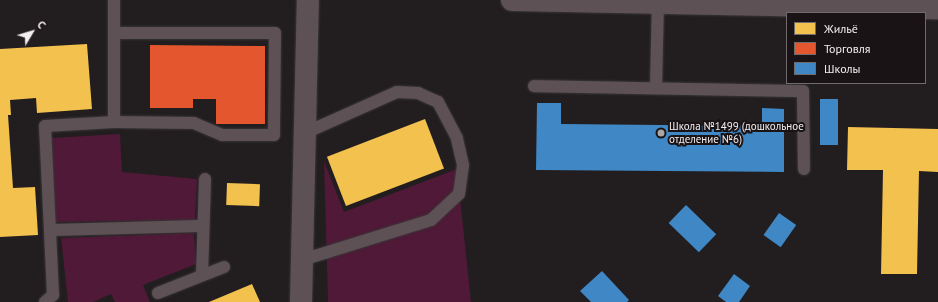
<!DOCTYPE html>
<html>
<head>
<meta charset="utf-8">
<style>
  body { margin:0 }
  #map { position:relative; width:938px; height:302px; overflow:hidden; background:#221d1f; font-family:"PT Sans",sans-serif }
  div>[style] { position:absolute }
  .green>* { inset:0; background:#4f1937 }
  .homes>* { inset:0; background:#f2c14e; transform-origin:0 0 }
  .shops>* { inset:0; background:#e4572e }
  .schools>* { inset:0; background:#3f88c5; transform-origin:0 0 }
  .roads { filter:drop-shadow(0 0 1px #3a3738) drop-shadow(0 0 1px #3a3738) }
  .service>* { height:12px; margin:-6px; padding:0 6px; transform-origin:6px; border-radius:6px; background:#5d5156 }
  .minor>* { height:22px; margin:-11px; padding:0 11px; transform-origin:11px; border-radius:11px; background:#5d5156 }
  .dots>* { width:11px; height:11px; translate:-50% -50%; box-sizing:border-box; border:2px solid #191316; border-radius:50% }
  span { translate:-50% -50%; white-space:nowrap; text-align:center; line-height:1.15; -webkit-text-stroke:4px #191316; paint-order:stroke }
  .poi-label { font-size:11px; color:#f3eef0 }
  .left { translate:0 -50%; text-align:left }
  .legend { position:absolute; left:786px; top:12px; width:140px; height:72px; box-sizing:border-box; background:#191316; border:1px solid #706b6d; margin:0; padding:5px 7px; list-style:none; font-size:12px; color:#f3eef0 }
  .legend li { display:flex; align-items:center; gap:8px; height:20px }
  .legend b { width:20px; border:1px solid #706b6d }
  .north { position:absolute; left:12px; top:12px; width:40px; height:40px; -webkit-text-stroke:3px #191316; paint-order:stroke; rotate:52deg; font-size:11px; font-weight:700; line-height:16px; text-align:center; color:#f3eef0 }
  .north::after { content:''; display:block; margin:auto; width:14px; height:18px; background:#f3eef0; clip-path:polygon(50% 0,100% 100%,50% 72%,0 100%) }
</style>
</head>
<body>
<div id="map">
  <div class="green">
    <div style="clip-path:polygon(120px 134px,122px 172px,197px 179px,195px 220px,55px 222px,52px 138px)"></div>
    <div style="clip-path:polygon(324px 161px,344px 212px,457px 169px,471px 302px,328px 302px)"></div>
    <div style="clip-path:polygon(194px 233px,196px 264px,143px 285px,150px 302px,115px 302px,111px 294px,93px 302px,68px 302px,61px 238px)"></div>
  </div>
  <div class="homes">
    <div style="clip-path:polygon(87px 44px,92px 109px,37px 113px,36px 98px,10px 100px,11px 115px,8px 115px,13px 188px,35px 187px,38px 235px,0 237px,0 49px)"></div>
    <div style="left:425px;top:119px;width:53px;height:105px;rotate:69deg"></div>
    <div style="clip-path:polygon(848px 127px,938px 129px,938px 172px,919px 171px,917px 274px,881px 274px,883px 170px,847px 170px)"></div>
    <div style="left:227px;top:183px;width:33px;height:22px;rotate:2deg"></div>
    <div style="clip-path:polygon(252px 284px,260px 302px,209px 302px)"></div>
  </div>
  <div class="shops">
    <div style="clip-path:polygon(150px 45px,265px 46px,265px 124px,216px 124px,216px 99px,193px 99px,193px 108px,150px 108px)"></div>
  </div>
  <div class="schools">
    <div style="left:820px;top:99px;width:18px;height:46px"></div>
    <div style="clip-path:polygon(537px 103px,561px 103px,561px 124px,762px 126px,762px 108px,784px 109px,784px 172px,536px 170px)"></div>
    <div style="left:686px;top:205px;width:42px;height:25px;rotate:44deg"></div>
    <div style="left:779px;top:213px;width:21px;height:27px;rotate:35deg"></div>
    <div style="clip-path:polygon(602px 271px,629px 300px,627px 302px,591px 302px,580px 291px)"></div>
    <div style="clip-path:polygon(734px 274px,750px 286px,739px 302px,726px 302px,718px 296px)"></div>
  </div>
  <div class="roads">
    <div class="service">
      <div style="left:114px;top:33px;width:161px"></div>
      <div style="left:275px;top:33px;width:102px;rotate:90.6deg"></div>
      <div style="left:274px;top:135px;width:52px;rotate:180deg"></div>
      <div style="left:222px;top:135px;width:30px;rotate:-157deg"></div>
      <div style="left:194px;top:123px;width:80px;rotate:-179.3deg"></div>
      <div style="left:534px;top:86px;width:269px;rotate:1.1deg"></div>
      <div style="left:803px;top:91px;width:78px;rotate:89.3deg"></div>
      <div style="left:656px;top:88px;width:88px;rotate:-88.7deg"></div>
      <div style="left:50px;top:230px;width:152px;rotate:-1.5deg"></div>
      <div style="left:302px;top:260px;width:135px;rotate:-17.2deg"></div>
      <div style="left:431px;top:220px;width:38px;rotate:-43deg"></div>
      <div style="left:459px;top:194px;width:29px;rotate:-82deg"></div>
      <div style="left:463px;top:165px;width:28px;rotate:-103deg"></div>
      <div style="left:457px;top:138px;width:41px;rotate:-117.8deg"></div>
      <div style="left:438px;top:102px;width:22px;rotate:-156deg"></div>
      <div style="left:418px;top:93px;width:21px;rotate:-177deg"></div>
      <div style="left:397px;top:92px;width:101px;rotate:156deg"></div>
      <div style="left:202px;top:275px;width:96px;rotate:-88.2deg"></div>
      <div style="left:158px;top:293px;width:71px;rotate:-21.5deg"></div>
      <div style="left:45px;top:302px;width:11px;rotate:-41deg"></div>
      <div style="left:53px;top:295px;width:169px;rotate:-92.7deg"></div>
      <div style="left:45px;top:126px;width:69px;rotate:-3.3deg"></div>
      <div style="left:114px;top:122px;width:122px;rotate:-90deg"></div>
    </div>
    <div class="minor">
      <div style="left:512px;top:0;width:426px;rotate:1.1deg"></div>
      <div style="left:301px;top:302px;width:302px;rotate:-88.7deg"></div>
    </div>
  </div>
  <div class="dots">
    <div style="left:661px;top:133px;background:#aaa5a7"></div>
  </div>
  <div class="poi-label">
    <span class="left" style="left:669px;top:133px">Школа №1499 (дошкольное<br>отделение №6)</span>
  </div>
  <ul class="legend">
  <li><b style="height:11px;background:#f2c14e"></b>Жильё</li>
  <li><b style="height:11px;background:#e4572e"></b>Торговля</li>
  <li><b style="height:11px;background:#3f88c5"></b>Школы</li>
  </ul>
  <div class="north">С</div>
</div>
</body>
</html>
